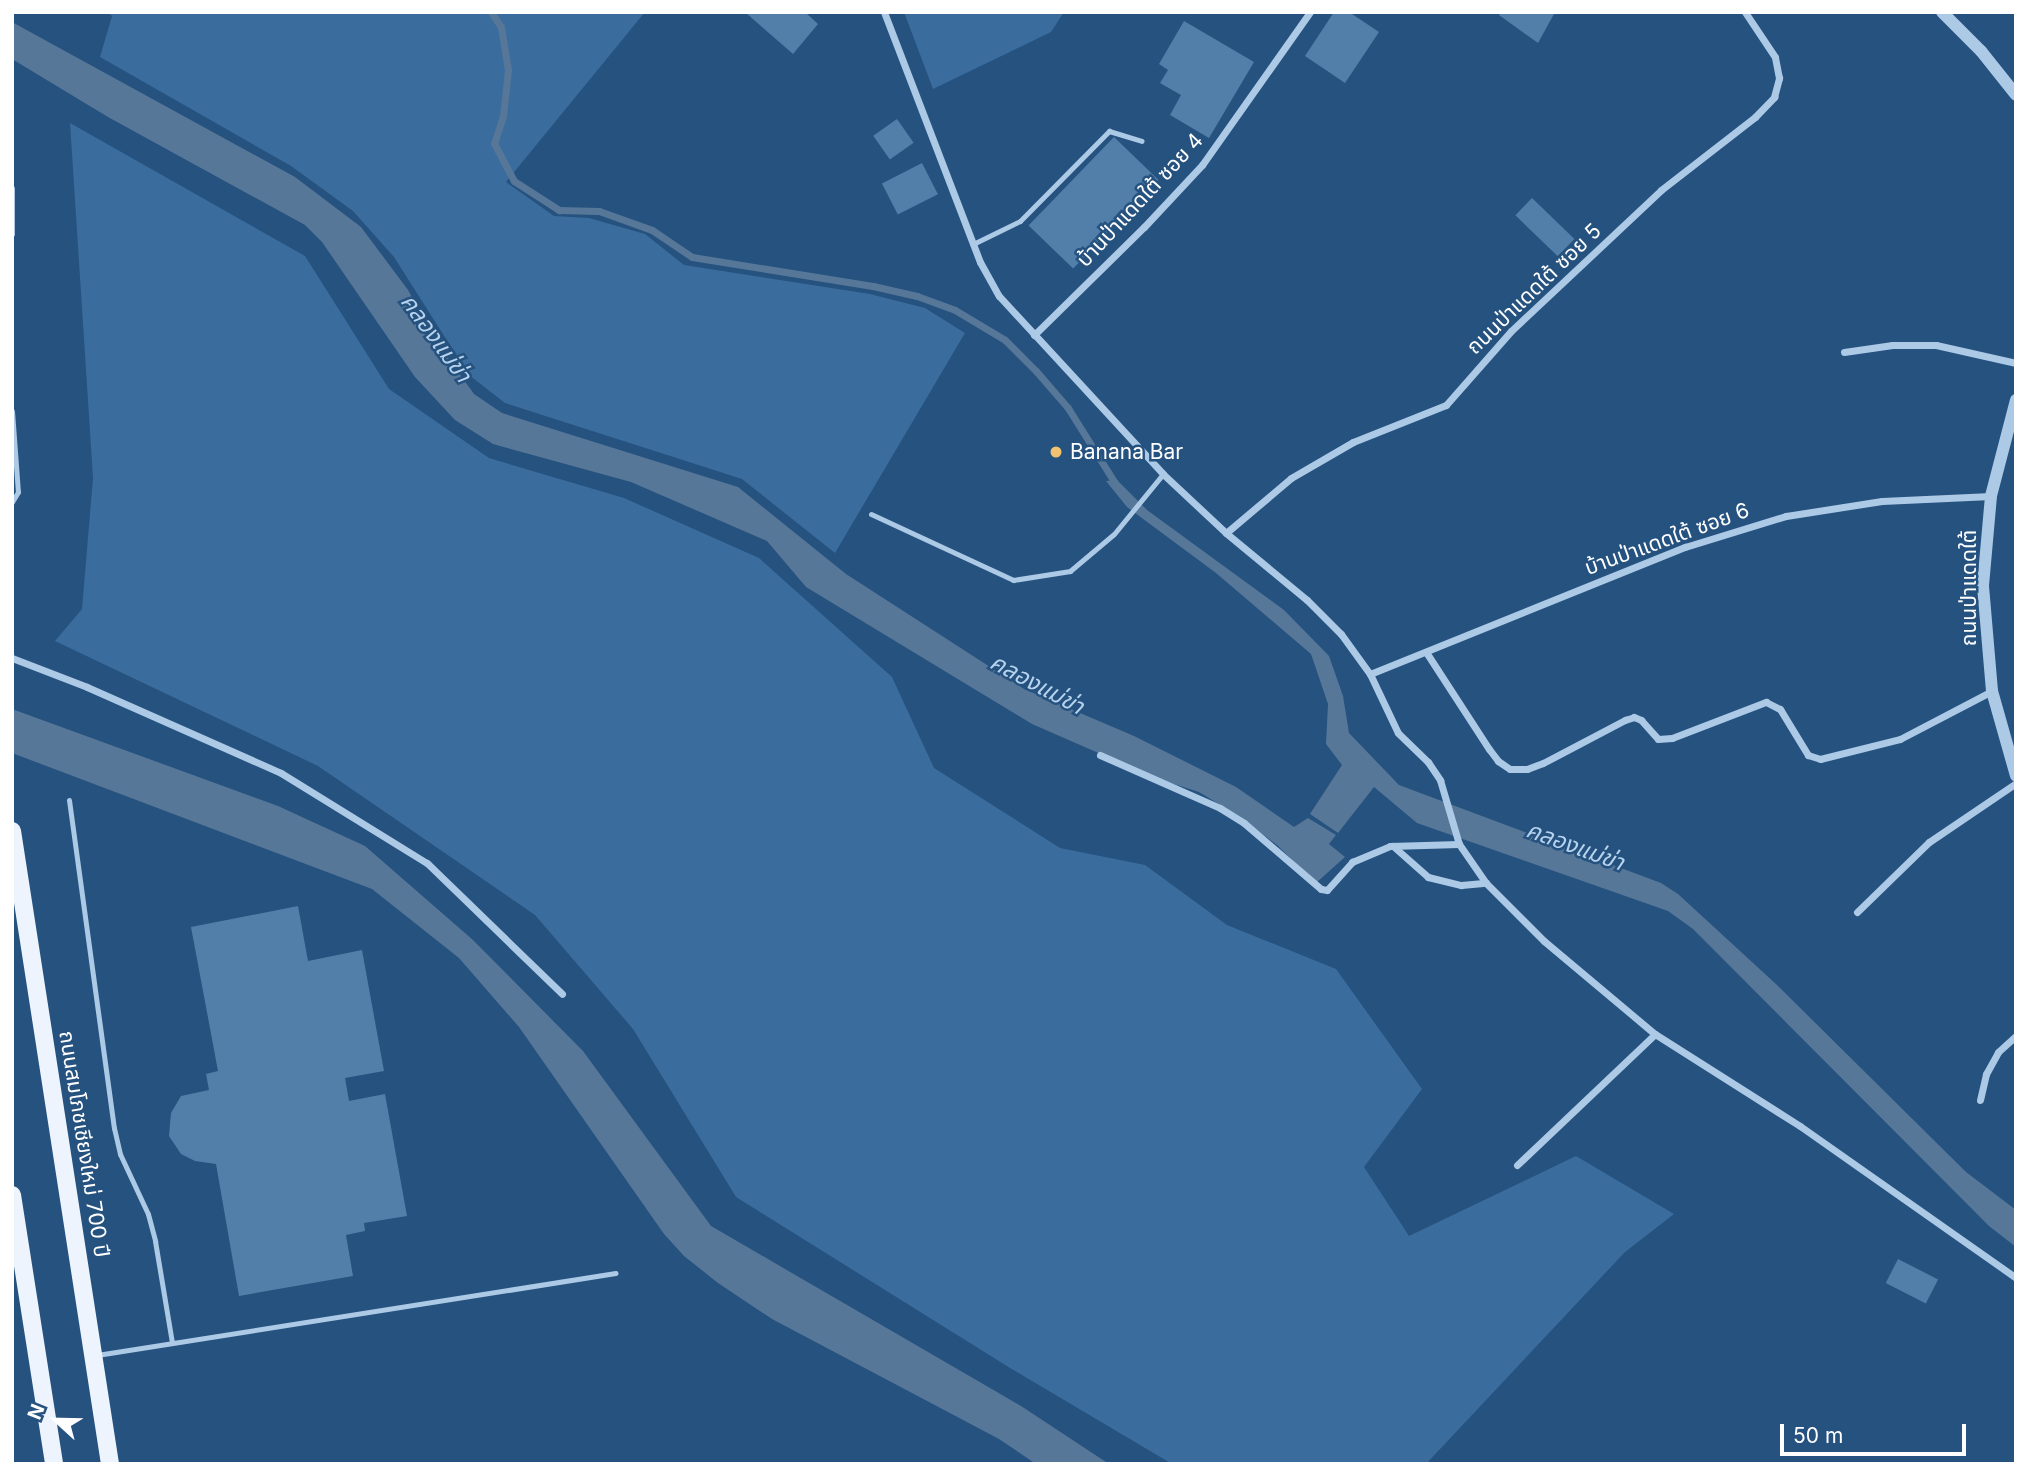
<!DOCTYPE html>
<html>
<head>
<meta charset="utf-8">
<style>
  body { margin:0 }
  #map { position:relative; width:2028px; height:1476px; overflow:hidden; background:#25527f; font-family:Inter,"Noto Sans Thai",sans-serif }
  div>[style] { position:absolute }
  .green>* { inset:0; background:#3a6c9d }
  .water>* { inset:0; background:#577798 }
  .stream>* { height:7px; margin:-3.5px; padding:0 3.5px; transform-origin:3.5px; border-radius:3.5px; background:#577798 }
  .building>* { inset:0; background:#527eaa; transform-origin:0 0 }
  .service>* { height:5px; margin:-2.5px; padding:0 2.5px; transform-origin:2.5px; border-radius:2.5px; background:#acc9e6 }
  .minor>* { height:7px; margin:-3.5px; padding:0 3.5px; transform-origin:3.5px; border-radius:3.5px; background:#acc9e6 }
  .tertiary>* { height:12px; margin:-6px; padding:0 6px; transform-origin:6px; border-radius:6px; background:#acc9e6 }
  .primary>* { height:18px; margin:-9px; padding:0 9px; transform-origin:9px; border-radius:9px; background:#edf4fd }
  .dots>* { width:19px; height:19px; translate:-50% -50%; box-sizing:border-box; border:4px solid #25527f; border-radius:50% }
  span { translate:-50% -50%; white-space:nowrap; text-align:center; line-height:1.15; -webkit-text-stroke:5px #25527f; paint-order:stroke }
  .street-label { font-size:21px; color:#fff }
  .poi-label { font-size:21px; color:#fff }
  .left { translate:0 -50%; text-align:left }
  .water-label { font-size:23px; color:#b7d3ee; font-style:italic }
  .frame { position:absolute; inset:0; border:14px solid #fff; pointer-events:none }
  .north { position:absolute; left:21px; top:1385px; width:70px; height:70px; -webkit-text-stroke:5px #25527f; paint-order:stroke; rotate:292deg; font-size:19px; font-weight:700; line-height:28px; text-align:center; color:#fff }
  .north::after { content:''; display:block; margin:auto; width:24px; height:32px; background:#fff; clip-path:polygon(50% 0,100% 100%,50% 72%,0 100%) }
  .scale { position:absolute; left:1780px; top:1424px; width:186px; height:32px; box-sizing:border-box; border:4px solid #fff; border-top:0; padding-left:9px; font-size:21px; line-height:24px; white-space:nowrap; color:#fff; -webkit-text-stroke:5px #25527f; paint-order:stroke }
</style>
</head>
<body>
<div id="map">
  <div class="green">
    <div style="clip-path:polygon(108px 12px,645px 12px,506px 182px,554px 216px,589px 218px,645px 234px,684px 265px,870px 294px,925px 308px,965px 333px,835px 553px,742px 479px,505px 403px,469px 375px,394px 257px,353px 211px,291px 166px,100px 57px,112px 16px)"></div>
    <div style="clip-path:polygon(904px 12px,1064px 12px,1051px 32px,933px 89px)"></div>
    <div style="clip-path:polygon(70px 123px,305px 256px,389px 389px,489px 458px,624px 498px,759px 558px,892px 677px,934px 768px,1060px 848px,1145px 865px,1227px 925px,1336px 969px,1422px 1089px,1364px 1167px,1409px 1236px,1576px 1156px,1674px 1214px,1625px 1252px,1426px 1464px,1172px 1464px,1010px 1368px,736px 1197px,633px 1029px,535px 915px,318px 766px,55px 641px,82px 609px,93px 478px)"></div>
  </div>
  <div class="water">
    <div style="clip-path:polygon(12px 22px,295px 177px,361px 227px,408px 290px,436px 341px,474px 394px,502px 413px,738px 487px,846px 574px,1024px 689px,1134px 736px,1236px 787px,1294px 827px,1308px 818px,1336px 835px,1329px 844px,1345px 857px,1316px 883px,1277px 845px,1237px 815px,1199px 792px,1158px 779px,1032px 724px,806px 587px,767px 541px,631px 482px,493px 444px,455px 420px,415px 377px,322px 242px,305px 225px,108px 117px,12px 59px)"></div>
    <div style="clip-path:polygon(1117px 480px,1147px 510px,1284px 610px,1329px 656px,1343px 696px,1349px 733px,1399px 785px,1661px 883px,1678px 894px,1777px 985px,1966px 1172px,2016px 1210px,2016px 1247px,1989px 1226px,1693px 929px,1668px 911px,1417px 823px,1374px 787px,1338px 833px,1310px 814px,1342px 765px,1326px 744px,1328px 704px,1311px 654px,1216px 573px,1127px 507px,1106px 481px)"></div>
    <div style="clip-path:polygon(12px 709px,278px 806px,365px 846px,473px 940px,583px 1051px,711px 1226px,1021px 1406px,1109px 1464px,1036px 1464px,999px 1439px,772px 1319px,718px 1283px,684px 1256px,664px 1234px,519px 1027px,459px 958px,372px 889px,12px 753px)"></div>
  </div>
  <div class="stream">
    <div style="left:491px;top:12px;width:18px;rotate:56deg"></div>
    <div style="left:501px;top:27px;width:44px;rotate:80.8deg"></div>
    <div style="left:508px;top:70px;width:46px;rotate:96.2deg"></div>
    <div style="left:503px;top:116px;width:28px;rotate:108deg"></div>
    <div style="left:494px;top:143px;width:43px;rotate:62.2deg"></div>
    <div style="left:514px;top:181px;width:54px;rotate:32.8deg"></div>
    <div style="left:559px;top:210px;width:40px;rotate:1.4deg"></div>
    <div style="left:599px;top:211px;width:56px;rotate:19.7deg"></div>
    <div style="left:652px;top:230px;width:48px;rotate:34deg"></div>
    <div style="left:692px;top:257px;width:183px;rotate:9.1deg"></div>
    <div style="left:873px;top:286px;width:45px;rotate:12.8deg"></div>
    <div style="left:917px;top:296px;width:40px;rotate:20.2deg"></div>
    <div style="left:955px;top:310px;width:58px;rotate:31deg"></div>
    <div style="left:1005px;top:340px;width:44px;rotate:45deg"></div>
    <div style="left:1036px;top:371px;width:49px;rotate:49.1deg"></div>
    <div style="left:1068px;top:408px;width:94px;rotate:58deg"></div>
  </div>
  <div class="building">
    <div style="clip-path:polygon(745px 12px,805px 12px,818px 24px,793px 54px)"></div>
    <div style="clip-path:polygon(1334px 12px,1349px 12px,1379px 32px,1345px 83px,1305px 56px)"></div>
    <div style="clip-path:polygon(1501px 12px,1552px 12px,1554px 14px,1538px 43px,1499px 15px)"></div>
    <div style="clip-path:polygon(1184px 21px,1254px 62px,1209px 138px,1170px 115px,1181px 95px,1160px 83px,1168px 70px,1159px 64px)"></div>
    <div style="left:897px;top:119px;width:29px;height:29px;rotate:55deg"></div>
    <div style="left:1114px;top:137px;width:62px;height:123px;rotate:44deg"></div>
    <div style="left:922px;top:163px;width:35px;height:45px;rotate:63deg"></div>
    <div style="left:1532px;top:198px;width:59px;height:24px;rotate:44deg"></div>
    <div style="clip-path:polygon(298px 906px,308px 961px,362px 950px,384px 1071px,345px 1078px,349px 1101px,385px 1094px,407px 1216px,364px 1223px,365px 1231px,346px 1235px,353px 1276px,239px 1296px,216px 1164px,195px 1161px,181px 1154px,169px 1136px,171px 1113px,181px 1096px,209px 1090px,206px 1074px,218px 1071px,191px 927px)"></div>
    <div style="left:1898px;top:1259px;width:45px;height:27px;rotate:27deg"></div>
  </div>
  <div class="service">
    <div style="left:12px;top:188px;width:46px;rotate:90deg"></div>
    <div style="left:973px;top:244px;width:52px;rotate:-26.1deg"></div>
    <div style="left:1020px;top:221px;width:127px;rotate:-45.3deg"></div>
    <div style="left:1109px;top:131px;width:34px;rotate:17deg"></div>
    <div style="left:12px;top:411px;width:81px;rotate:85.8deg"></div>
    <div style="left:18px;top:492px;width:12px;rotate:121deg"></div>
    <div style="left:871px;top:514px;width:157px;rotate:24.9deg"></div>
    <div style="left:1013px;top:580px;width:58px;rotate:-9deg"></div>
    <div style="left:1070px;top:571px;width:57px;rotate:-40.1deg"></div>
    <div style="left:1114px;top:534px;width:77px;rotate:-50.8deg"></div>
    <div style="left:69px;top:800px;width:331px;rotate:82.2deg"></div>
    <div style="left:114px;top:1128px;width:27px;rotate:77deg"></div>
    <div style="left:120px;top:1154px;width:66px;rotate:65deg"></div>
    <div style="left:148px;top:1214px;width:28px;rotate:75deg"></div>
    <div style="left:155px;top:1241px;width:103px;rotate:80.5deg"></div>
    <div style="left:97px;top:1355px;width:525px;rotate:-8.98deg"></div>
  </div>
  <div class="minor">
    <div style="left:884px;top:12px;width:268px;rotate:69deg"></div>
    <div style="left:980px;top:262px;width:39px;rotate:61deg"></div>
    <div style="left:999px;top:296px;width:242px;rotate:47.3deg"></div>
    <div style="left:1163px;top:474px;width:86px;rotate:43.1deg"></div>
    <div style="left:1226px;top:533px;width:105px;rotate:39.6deg"></div>
    <div style="left:1307px;top:600px;width:48px;rotate:45deg"></div>
    <div style="left:1341px;top:634px;width:49px;rotate:54.1deg"></div>
    <div style="left:1370px;top:674px;width:65px;rotate:64.6deg"></div>
    <div style="left:1398px;top:733px;width:42px;rotate:44deg"></div>
    <div style="left:1428px;top:762px;width:22px;rotate:56deg"></div>
    <div style="left:1440px;top:780px;width:67px;rotate:73.5deg"></div>
    <div style="left:1459px;top:844px;width:47px;rotate:55.3deg"></div>
    <div style="left:1486px;top:883px;width:82px;rotate:45deg"></div>
    <div style="left:1544px;top:941px;width:145px;rotate:40deg"></div>
    <div style="left:1655px;top:1034px;width:172px;rotate:32.4deg"></div>
    <div style="left:1800px;top:1126px;width:264px;rotate:35.1deg"></div>
    <div style="left:1034px;top:335px;width:154px;rotate:-44.5deg"></div>
    <div style="left:1144px;top:227px;width:85px;rotate:-46.9deg"></div>
    <div style="left:1202px;top:165px;width:187px;rotate:-54.8deg"></div>
    <div style="left:1844px;top:352px;width:49px;rotate:-8.3deg"></div>
    <div style="left:1892px;top:345px;width:44px"></div>
    <div style="left:1936px;top:345px;width:82px;rotate:12.7deg"></div>
    <div style="left:1226px;top:533px;width:85px;rotate:-40.2deg"></div>
    <div style="left:1291px;top:478px;width:72px;rotate:-30.1deg"></div>
    <div style="left:1353px;top:442px;width:100px;rotate:-21.7deg"></div>
    <div style="left:1446px;top:405px;width:98px;rotate:-48.7deg"></div>
    <div style="left:1511px;top:331px;width:206px;rotate:-43.2deg"></div>
    <div style="left:1661px;top:190px;width:119px;rotate:-37.8deg"></div>
    <div style="left:1755px;top:117px;width:28px;rotate:-46deg"></div>
    <div style="left:1774px;top:97px;width:20px;rotate:-75deg"></div>
    <div style="left:1779px;top:78px;width:21px;rotate:-101deg"></div>
    <div style="left:1775px;top:57px;width:54px;rotate:-123.7deg"></div>
    <div style="left:1426px;top:652px;width:116px;rotate:57deg"></div>
    <div style="left:1489px;top:749px;width:15px;rotate:53deg"></div>
    <div style="left:1498px;top:761px;width:14px;rotate:34deg"></div>
    <div style="left:1510px;top:769px;width:17px"></div>
    <div style="left:1527px;top:769px;width:17px;rotate:-21deg"></div>
    <div style="left:1543px;top:763px;width:93px;rotate:-27.7deg"></div>
    <div style="left:1625px;top:720px;width:9px;rotate:-18deg"></div>
    <div style="left:1634px;top:717px;width:8px;rotate:23deg"></div>
    <div style="left:1641px;top:720px;width:25px;rotate:48deg"></div>
    <div style="left:1658px;top:739px;width:14px;rotate:-4deg"></div>
    <div style="left:1672px;top:738px;width:101px;rotate:-21deg"></div>
    <div style="left:1766px;top:702px;width:16px;rotate:27deg"></div>
    <div style="left:1780px;top:709px;width:54px;rotate:58.7deg"></div>
    <div style="left:1808px;top:755px;width:13px;rotate:18deg"></div>
    <div style="left:1820px;top:759px;width:82px;rotate:-14deg"></div>
    <div style="left:1900px;top:739px;width:104px;rotate:-27.6deg"></div>
    <div style="left:12px;top:658px;width:80px;rotate:21.1deg"></div>
    <div style="left:87px;top:687px;width:212px;rotate:23.9deg"></div>
    <div style="left:281px;top:773px;width:172px;rotate:31.7deg"></div>
    <div style="left:427px;top:863px;width:188px;rotate:44.1deg"></div>
    <div style="left:1370px;top:674px;width:340px;rotate:-22deg"></div>
    <div style="left:1685px;top:547px;width:106px;rotate:-17.1deg"></div>
    <div style="left:1786px;top:516px;width:97px;rotate:-8.9deg"></div>
    <div style="left:1882px;top:501px;width:109px;rotate:-2.6deg"></div>
    <div style="left:1100px;top:755px;width:131px;rotate:23.8deg"></div>
    <div style="left:1220px;top:808px;width:28px;rotate:32deg"></div>
    <div style="left:1244px;top:823px;width:101px;rotate:40.6deg"></div>
    <div style="left:1321px;top:889px;width:6px;rotate:9deg"></div>
    <div style="left:1327px;top:890px;width:38px;rotate:-48deg"></div>
    <div style="left:1352px;top:862px;width:41px;rotate:-22.8deg"></div>
    <div style="left:1390px;top:846px;width:69px;rotate:-1.7deg"></div>
    <div style="left:1393px;top:846px;width:47px;rotate:41.5deg"></div>
    <div style="left:1428px;top:877px;width:34px;rotate:14deg"></div>
    <div style="left:1461px;top:885px;width:25px;rotate:-5deg"></div>
    <div style="left:1857px;top:912px;width:100px;rotate:-44.2deg"></div>
    <div style="left:1929px;top:842px;width:105px;rotate:-34.1deg"></div>
    <div style="left:1980px;top:1100px;width:27px;rotate:-77deg"></div>
    <div style="left:1986px;top:1074px;width:25px;rotate:-61deg"></div>
    <div style="left:1998px;top:1052px;width:24px;rotate:-42deg"></div>
    <div style="left:1517px;top:1165px;width:190px;rotate:-43.5deg"></div>
  </div>
  <div class="tertiary">
    <div style="left:1942px;top:12px;width:55px;rotate:45deg"></div>
    <div style="left:1981px;top:51px;width:56px;rotate:51.5deg"></div>
    <div style="left:2016px;top:400px;width:99px;rotate:104.6deg"></div>
    <div style="left:1991px;top:496px;width:90px;rotate:95.1deg"></div>
    <div style="left:1983px;top:586px;width:105px;rotate:85.1deg"></div>
    <div style="left:1992px;top:691px;width:88px;rotate:74.2deg"></div>
  </div>
  <div class="primary">
    <div style="left:12px;top:831px;width:641px;rotate:81.2deg"></div>
    <div style="left:12px;top:1195px;width:272px;rotate:81.1deg"></div>
  </div>
  <div class="dots">
    <div style="left:1056px;top:452px;background:#efc370"></div>
  </div>
  <div class="street-label">
    <span style="left:1140px;top:200px;rotate:-47deg">บ้านป่าแดดใต้ ซอย 4</span>
    <span style="left:1534px;top:289px;rotate:-44deg">ถนนป่าแดดใต้ ซอย 5</span>
    <span style="left:1667px;top:539px;rotate:-20deg">บ้านป่าแดดใต้ ซอย 6</span>
    <span style="left:1969px;top:588px;rotate:-90deg">ถนนป่าแดดใต้</span>
    <span style="left:84px;top:1144px;rotate:81deg">ถนนสมโภชเชียงใหม่ 700 ปี</span>
  </div>
  <div class="poi-label">
    <span class="left" style="left:1070px;top:452px">Banana Bar</span>
  </div>
  <div class="water-label">
    <span style="left:436px;top:338px;rotate:54deg">คลองแม่ข่า</span>
    <span style="left:1037px;top:684px;rotate:28deg">คลองแม่ข่า</span>
    <span style="left:1575px;top:846px;rotate:20deg">คลองแม่ข่า</span>
  </div>
  <div class="frame"></div>
  <div class="north">N</div>
  <div class="scale">50 m</div>
</div>
</body>
</html>
